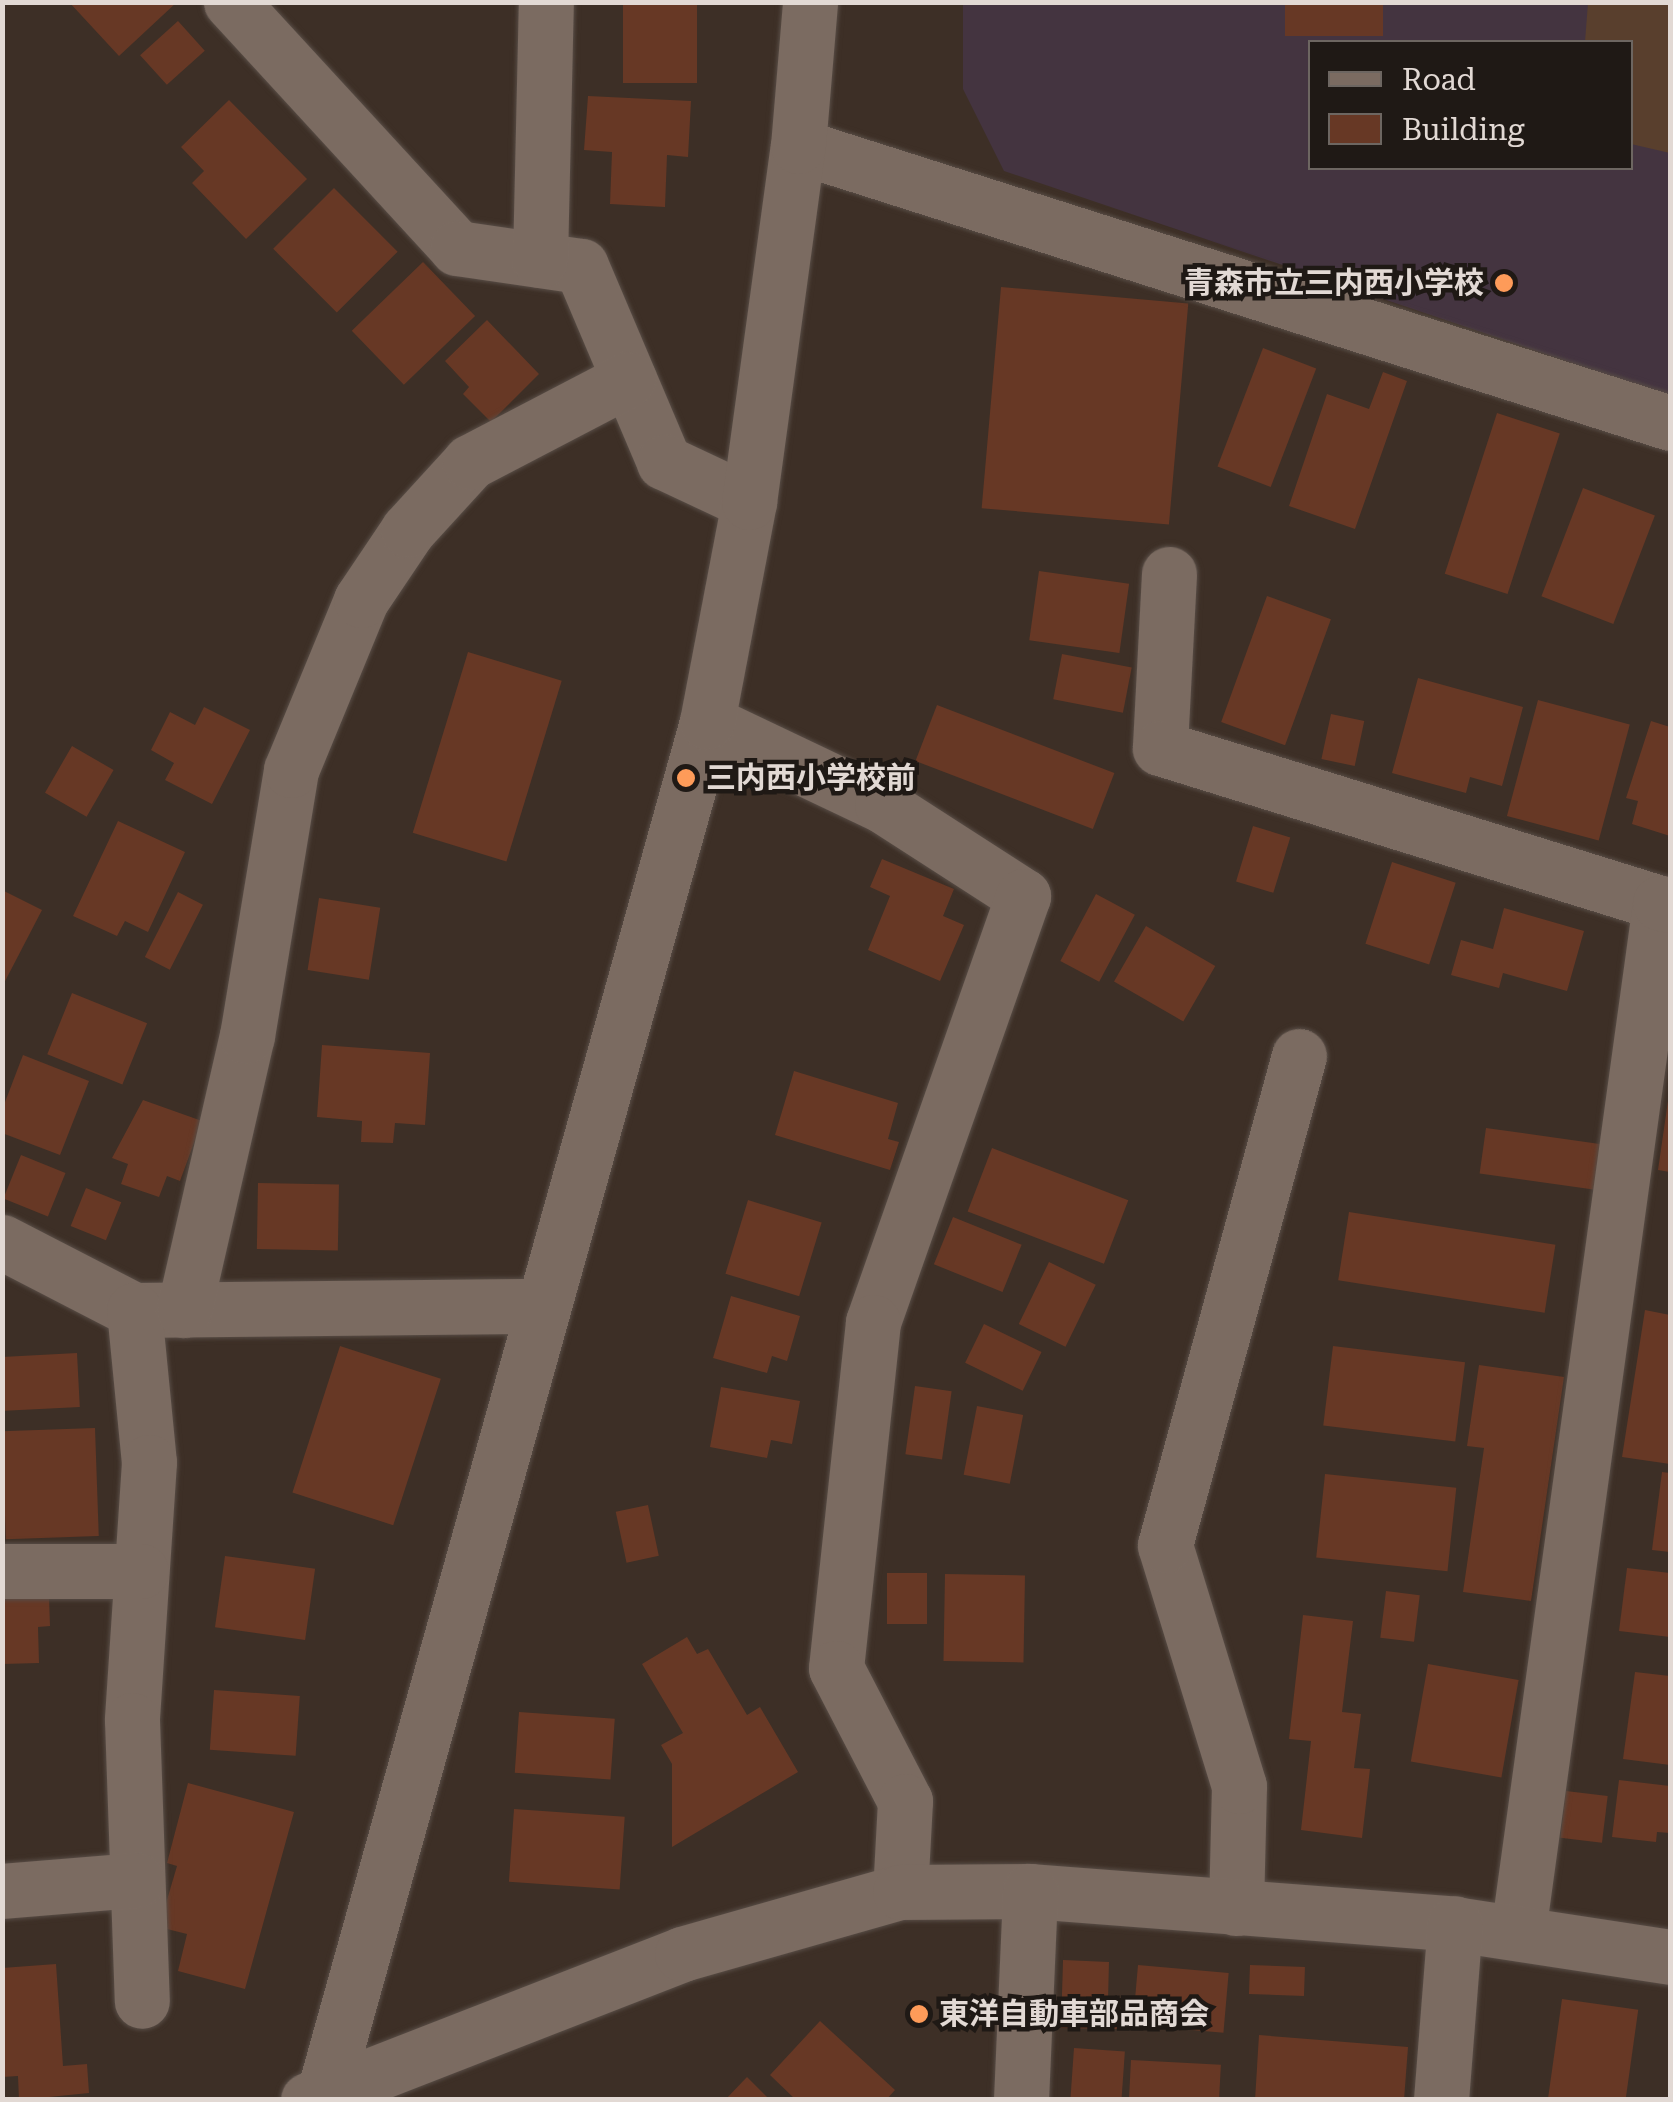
<!DOCTYPE html>
<html>
<head>
<meta charset="utf-8">
<style>
  body { margin:0 }
  #map { position:relative; width:1673px; height:2102px; overflow:hidden; background:#3d2f26; font-family:"Roboto Serif","Noto Sans JP",serif }
  div>[style] { position:absolute }
  .education>* { inset:0; background:#443440 }
  .green>* { inset:0; background:#593f2d }
  .building>* { inset:0; background:#673825; transform-origin:0 0 }
  .roads { filter:drop-shadow(0 0 2px #584d46) drop-shadow(0 0 2px #584d46) }
  .minor>* { height:55px; margin:-27.5px; padding:0 27.5px; transform-origin:27.5px; border-radius:27.5px; background:#7b6b61 }
  .dots>* { width:28px; height:28px; translate:-50% -50%; box-sizing:border-box; border:5px solid #1f1915; border-radius:50% }
  span { translate:-50% -50%; white-space:nowrap; text-align:center; line-height:1.15; -webkit-text-stroke:9px #1f1915; paint-order:stroke }
  .poi-label { font-size:30px; color:#e2d9d4; font-weight:700 }
  .right { translate:-100% -50%; text-align:right }
  .left { translate:0 -50%; text-align:left }
  .frame { position:absolute; inset:0; border:5px solid #e2d9d4; pointer-events:none }
  .legend { position:absolute; left:1308px; top:40px; width:325px; height:130px; box-sizing:border-box; background:#1f1915; border:2px solid #6d6661; margin:0; padding:12px 18px; list-style:none; font-size:30px; color:#e2d9d4 }
  .legend li { display:flex; align-items:center; gap:20px; height:50px }
  .legend b { width:50px; border:2px solid #6d6661 }
</style>
</head>
<body>
<div id="map">
  <div class="education">
    <div style="clip-path:polygon(evenodd,963px 3px,1670px 3px,1670px 396px,1004px 171px,963px 89px,963px 3px,1310px 42px,1630px 42px,1630px 168px,1310px 168px,1310px 42px)"></div>
  </div>
  <div class="green">
    <div style="clip-path:polygon(1588px 3px,1670px 3px,1670px 153px,1631px 144px,1630px 42px,1585px 42px)"></div>
  </div>
  <div class="building">
    <div style="clip-path:polygon(69px 2px,177px 2px,119px 56px)"></div>
    <div style="left:623px;top:2px;width:74px;height:81px"></div>
    <div style="left:1285px;top:2px;width:98px;height:34px"></div>
    <div style="left:178px;top:21px;width:40px;height:51px;rotate:48deg"></div>
    <div style="clip-path:polygon(588px 96px,691px 101px,688px 157px,667px 155px,665px 207px,610px 204px,612px 152px,584px 150px)"></div>
    <div style="clip-path:polygon(229px 100px,307px 179px,246px 239px,192px 183px,204px 171px,181px 147px)"></div>
    <div style="left:334px;top:188px;width:90px;height:86px;rotate:45deg"></div>
    <div style="left:423px;top:262px;width:75px;height:99px;rotate:46deg"></div>
    <div style="left:1001px;top:287px;width:188px;height:222px;rotate:5deg"></div>
    <div style="clip-path:polygon(487px 320px,539px 374px,491px 422px,463px 394px,469px 387px,445px 361px)"></div>
    <div style="left:1263px;top:348px;width:57px;height:127px;rotate:21deg"></div>
    <div style="clip-path:polygon(1383px 372px,1407px 381px,1355px 529px,1289px 506px,1327px 394px,1369px 409px)"></div>
    <div style="left:1497px;top:413px;width:66px;height:169px;rotate:18deg"></div>
    <div style="left:1583px;top:488px;width:77px;height:116px;rotate:21deg"></div>
    <div style="left:1039px;top:571px;width:91px;height:70px;rotate:8deg"></div>
    <div style="left:1267px;top:596px;width:68px;height:134px;rotate:20deg"></div>
    <div style="left:468px;top:652px;width:98px;height:189px;rotate:17deg"></div>
    <div style="left:1062px;top:654px;width:71px;height:46px;rotate:11deg"></div>
    <div style="clip-path:polygon(1418px 678px,1523px 707px,1502px 786px,1470px 777px,1466px 793px,1392px 773px)"></div>
    <div style="left:1538px;top:700px;width:95px;height:120px;rotate:15deg"></div>
    <div style="left:937px;top:705px;width:190px;height:60px;rotate:21deg"></div>
    <div style="clip-path:polygon(204px 707px,250px 730px,212px 804px,165px 780px,174px 763px,151px 750px,170px 712px,195px 725px)"></div>
    <div style="left:1331px;top:714px;width:34px;height:46px;rotate:12deg"></div>
    <div style="clip-path:polygon(1651px 721px,1670px 727px,1670px 836px,1632px 824px,1638px 801px,1626px 798px)"></div>
    <div style="left:72px;top:746px;width:48px;height:54px;rotate:30deg"></div>
    <div style="clip-path:polygon(118px 821px,185px 852px,148px 932px,125px 921px,117px 936px,73px 916px)"></div>
    <div style="left:1253px;top:826px;width:39px;height:58px;rotate:17deg"></div>
    <div style="clip-path:polygon(882px 859px,954px 889px,943px 916px,964px 925px,940px 981px,868px 950px,890px 896px,870px 887px)"></div>
    <div style="left:1392px;top:862px;width:67px;height:86px;rotate:18deg"></div>
    <div style="clip-path:polygon(2px 890px,42px 910px,2px 987px)"></div>
    <div style="left:178px;top:892px;width:28px;height:73px;rotate:27deg"></div>
    <div style="left:1096px;top:894px;width:44px;height:76px;rotate:28deg"></div>
    <div style="left:319px;top:898px;width:62px;height:73px;rotate:9deg"></div>
    <div style="clip-path:polygon(1504px 908px,1584px 931px,1567px 991px,1503px 973px,1499px 988px,1451px 975px,1461px 940px,1493px 949px)"></div>
    <div style="left:1146px;top:926px;width:80px;height:64px;rotate:30deg"></div>
    <div style="left:72px;top:993px;width:81px;height:66px;rotate:22deg"></div>
    <div style="clip-path:polygon(322px 1045px,430px 1053px,425px 1125px,395px 1123px,393px 1143px,361px 1142px,362px 1121px,317px 1117px)"></div>
    <div style="clip-path:polygon(23px 1055px,89px 1081px,60px 1155px,2px 1133px,2px 1110px)"></div>
    <div style="clip-path:polygon(794px 1071px,898px 1103px,888px 1139px,899px 1142px,890px 1170px,775px 1135px)"></div>
    <div style="clip-path:polygon(143px 1100px,202px 1121px,180px 1181px,167px 1176px,159px 1197px,121px 1184px,128px 1164px,112px 1158px)"></div>
    <div style="clip-path:polygon(1668px 1101px,1670px 1101px,1670px 1172px,1658px 1170px)"></div>
    <div style="left:1486px;top:1128px;width:122px;height:46px;rotate:8deg"></div>
    <div style="left:992px;top:1148px;width:146px;height:68px;rotate:21deg"></div>
    <div style="left:21px;top:1155px;width:48px;height:47px;rotate:22deg"></div>
    <div style="left:258px;top:1183px;width:81px;height:66px;rotate:1deg"></div>
    <div style="left:86px;top:1188px;width:38px;height:41px;rotate:22deg"></div>
    <div style="left:748px;top:1200px;width:77px;height:77px;rotate:17deg"></div>
    <div style="left:1349px;top:1212px;width:209px;height:69px;rotate:9deg"></div>
    <div style="left:953px;top:1217px;width:74px;height:51px;rotate:22deg"></div>
    <div style="left:1049px;top:1262px;width:52px;height:69px;rotate:26deg"></div>
    <div style="clip-path:polygon(731px 1296px,800px 1316px,787px 1361px,772px 1356px,767px 1373px,713px 1358px)"></div>
    <div style="clip-path:polygon(1645px 1310px,1670px 1315px,1670px 1464px,1622px 1457px)"></div>
    <div style="left:984px;top:1324px;width:64px;height:43px;rotate:26deg"></div>
    <div style="left:340px;top:1346px;width:106px;height:154px;rotate:18deg"></div>
    <div style="left:1333px;top:1346px;width:133px;height:80px;rotate:7deg"></div>
    <div style="left:77px;top:1353px;width:54px;height:75px;rotate:87deg"></div>
    <div style="clip-path:polygon(1479px 1365px,1564px 1377px,1531px 1601px,1463px 1592px,1484px 1448px,1467px 1446px)"></div>
    <div style="left:915px;top:1386px;width:37px;height:69px;rotate:8deg"></div>
    <div style="clip-path:polygon(721px 1387px,800px 1401px,792px 1444px,771px 1440px,767px 1458px,710px 1447px)"></div>
    <div style="left:977px;top:1406px;width:47px;height:70px;rotate:11deg"></div>
    <div style="left:95px;top:1428px;width:108px;height:93px;rotate:88deg"></div>
    <div style="clip-path:polygon(1662px 1472px,1670px 1473px,1670px 1552px,1652px 1550px)"></div>
    <div style="left:1325px;top:1474px;width:132px;height:84px;rotate:6deg"></div>
    <div style="left:648px;top:1505px;width:52px;height:33px;rotate:78deg"></div>
    <div style="left:225px;top:1556px;width:91px;height:72px;rotate:8deg"></div>
    <div style="clip-path:polygon(1627px 1568px,1670px 1573px,1670px 1637px,1619px 1631px)"></div>
    <div style="left:927px;top:1573px;width:51px;height:40px;rotate:90deg"></div>
    <div style="left:945px;top:1574px;width:80px;height:87px;rotate:1deg"></div>
    <div style="left:1386px;top:1591px;width:34px;height:47px;rotate:7deg"></div>
    <div style="clip-path:polygon(49px 1596px,50px 1626px,38px 1627px,39px 1663px,2px 1664px,2px 1598px)"></div>
    <div style="clip-path:polygon(1303px 1615px,1353px 1621px,1342px 1712px,1361px 1714px,1354px 1768px,1370px 1769px,1362px 1838px,1301px 1830px,1311px 1741px,1289px 1739px)"></div>
    <div style="clip-path:polygon(687px 1637px,697px 1654px,708px 1649px,747px 1715px,760px 1707px,798px 1772px,672px 1847px,672px 1764px,661px 1745px,683px 1733px,642px 1664px)"></div>
    <div style="left:1428px;top:1664px;width:92px;height:99px;rotate:10deg"></div>
    <div style="clip-path:polygon(1635px 1672px,1670px 1676px,1670px 1765px,1623px 1759px)"></div>
    <div style="left:214px;top:1690px;width:86px;height:60px;rotate:4deg"></div>
    <div style="left:519px;top:1712px;width:96px;height:61px;rotate:4deg"></div>
    <div style="clip-path:polygon(1619px 1780px,1670px 1786px,1670px 1833px,1657px 1832px,1656px 1842px,1612px 1837px)"></div>
    <div style="clip-path:polygon(188px 1783px,294px 1812px,245px 1989px,178px 1971px,187px 1934px,159px 1927px,177px 1866px,167px 1863px)"></div>
    <div style="left:1566px;top:1791px;width:42px;height:47px;rotate:7deg"></div>
    <div style="left:514px;top:1809px;width:111px;height:73px;rotate:4deg"></div>
    <div style="clip-path:polygon(1063px 1960px,1109px 1962px,1108px 2000px,1120px 2000px,1119px 2029px,1061px 2028px)"></div>
    <div style="clip-path:polygon(56px 1964px,63px 2066px,87px 2064px,89px 2093px,19px 2100px,18px 2076px,2px 2077px,2px 1968px)"></div>
    <div style="left:1138px;top:1965px;width:91px;height:60px;rotate:5deg"></div>
    <div style="left:1250px;top:1965px;width:55px;height:29px;rotate:2deg"></div>
    <div style="left:1562px;top:1999px;width:77px;height:102px;rotate:8deg"></div>
    <div style="clip-path:polygon(820px 2021px,895px 2090px,886px 2100px,796px 2100px,770px 2075px)"></div>
    <div style="clip-path:polygon(1259px 2035px,1408px 2047px,1404px 2100px,1255px 2100px)"></div>
    <div style="left:1074px;top:2048px;width:51px;height:52px;rotate:4deg"></div>
    <div style="left:1131px;top:2060px;width:90px;height:40px;rotate:3deg"></div>
    <div style="clip-path:polygon(747px 2077px,770px 2100px,725px 2100px)"></div>
  </div>
  <div class="roads">
    <div class="minor">
      <div style="left:231px;top:2px;width:334px;rotate:47.4deg"></div>
      <div style="left:457px;top:248px;width:125px;rotate:8.3deg"></div>
      <div style="left:581px;top:266px;width:213px;rotate:67deg"></div>
      <div style="left:664px;top:462px;width:94px;rotate:25.2deg"></div>
      <div style="left:798px;top:146px;width:915px;rotate:17.62deg"></div>
      <div style="left:540px;top:260px;width:258px;rotate:-88.7deg"></div>
      <div style="left:1169px;top:574px;width:174px;rotate:93deg"></div>
      <div style="left:1160px;top:748px;width:523px;rotate:17.22deg"></div>
      <div style="left:707px;top:722px;width:194px;rotate:25.4deg"></div>
      <div style="left:882px;top:805px;width:168px;rotate:32.8deg"></div>
      <div style="left:1023px;top:896px;width:452px;rotate:109.4deg"></div>
      <div style="left:873px;top:1322px;width:348px;rotate:96.1deg"></div>
      <div style="left:836px;top:1668px;width:150px;rotate:62.6deg"></div>
      <div style="left:905px;top:1801px;width:91px;rotate:93.1deg"></div>
      <div style="left:2px;top:1242px;width:148px;rotate:27.3deg"></div>
      <div style="left:134px;top:1310px;width:409px;rotate:-0.6deg"></div>
      <div style="left:134px;top:1310px;width:153px;rotate:84.4deg"></div>
      <div style="left:149px;top:1462px;width:259px;rotate:93.8deg"></div>
      <div style="left:132px;top:1720px;width:281px;rotate:88deg"></div>
      <div style="left:184px;top:1310px;width:281px;rotate:-77.1deg"></div>
      <div style="left:247px;top:1036px;width:270px;rotate:-80.6deg"></div>
      <div style="left:291px;top:770px;width:184px;rotate:-67.6deg"></div>
      <div style="left:361px;top:600px;width:84px;rotate:-56.1deg"></div>
      <div style="left:408px;top:530px;width:92px;rotate:-47.6deg"></div>
      <div style="left:470px;top:462px;width:179px;rotate:-27.6deg"></div>
      <div style="left:2px;top:1571px;width:139px"></div>
      <div style="left:2px;top:1891px;width:135px;rotate:-4.7deg"></div>
      <div style="left:1236px;top:1908px;width:122px;rotate:-88.6deg"></div>
      <div style="left:1239px;top:1786px;width:252px;rotate:-107.1deg"></div>
      <div style="left:1165px;top:1545px;width:507px;rotate:-74.68deg"></div>
      <div style="left:1518px;top:1932px;width:1039px;rotate:-82.14deg"></div>
      <div style="left:1660px;top:903px;width:10px;rotate:11deg"></div>
      <div style="left:308px;top:2100px;width:401px;rotate:-21.3deg"></div>
      <div style="left:682px;top:1954px;width:227px;rotate:-15.9deg"></div>
      <div style="left:900px;top:1892px;width:130px;rotate:-0.4deg"></div>
      <div style="left:1030px;top:1891px;width:426px;rotate:4.4deg"></div>
      <div style="left:1455px;top:1924px;width:218px;rotate:8.7deg"></div>
      <div style="left:322px;top:2100px;width:1431px;rotate:-74.39deg"></div>
      <div style="left:707px;top:722px;width:224px;rotate:-79.2deg"></div>
      <div style="left:749px;top:502px;width:359px;rotate:-82.2deg"></div>
      <div style="left:798px;top:146px;width:144px;rotate:-85.2deg"></div>
      <div style="left:1021px;top:2100px;width:209px;rotate:-87.5deg"></div>
      <div style="left:1441px;top:2100px;width:177px;rotate:-85.5deg"></div>
    </div>
  </div>
  <div class="dots">
    <div style="left:1504px;top:283px;background:#fe9b59"></div>
    <div style="left:686px;top:778px;background:#fe9b59"></div>
    <div style="left:919px;top:2014px;background:#fe9b59"></div>
  </div>
  <div class="poi-label">
    <span class="right" style="left:1484px;top:283px">青森市立三内西小学校</span>
    <span class="left" style="left:706px;top:778px">三内西小学校前</span>
    <span class="left" style="left:939px;top:2014px">東洋自動車部品商会</span>
  </div>
  <div class="frame"></div>
  <ul class="legend">
  <li><b style="height:12px;background:#7b6b61"></b>Road</li>
  <li><b style="height:28px;background:#673825"></b>Building</li>
  </ul>
</div>
</body>
</html>
